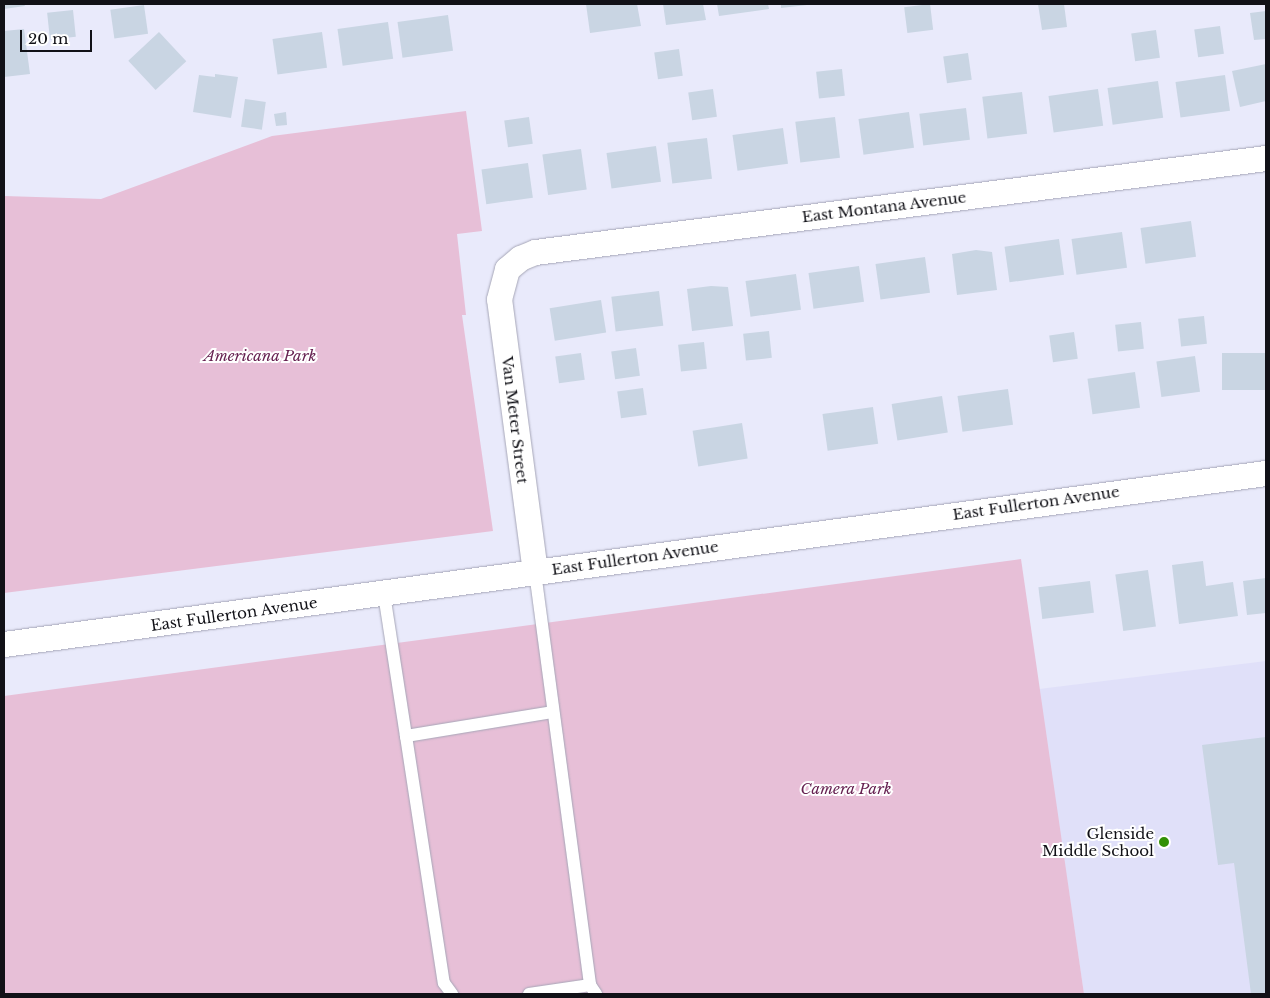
<!DOCTYPE html>
<html>
<head>
<meta charset="utf-8">
<style>
  body { margin:0 }
  #map { position:relative; width:1270px; height:998px; overflow:hidden; background:#e9eafb; font-family:"Libre Baskerville",serif }
  div>[style] { position:absolute }
  .built>* { inset:0; background:#e0e0f9 }
  .green>* { inset:0; background:#e7bfd7 }
  .building>* { inset:0; background:#c9d5e3; transform-origin:0 0 }
  .roads { filter:drop-shadow(0 0 1px #a6a6b7) drop-shadow(0 0 1px #a6a6b7) }
  .lane>* { height:12px; margin:-6px; padding:0 6px; transform-origin:6px; border-radius:6px; background:#fff }
  .street>* { height:25px; margin:-12.5px; padding:0 12.5px; transform-origin:12.5px; border-radius:12.5px; background:#fff }
  .dots>* { width:14px; height:14px; translate:-50% -50%; box-sizing:border-box; border:2px solid #fff; border-radius:50% }
  span { translate:-50% -50%; white-space:nowrap; text-align:center; line-height:1.15; -webkit-text-stroke:4px #fff; paint-order:stroke }
  .street-label { font-size:15px; color:#111117 }
  .park-label { font-size:15px; color:#662151; font-style:italic }
  .poi-label { font-size:15px; color:#111117 }
  .right { translate:-100% -50%; text-align:right }
  .frame { position:absolute; inset:0; border:5px solid #111117; pointer-events:none }
  .scale { position:absolute; left:20px; top:30px; width:72px; height:22px; box-sizing:border-box; border:2px solid #111117; border-top:0; padding-left:6px; font-size:15px; line-height:18px; white-space:nowrap; color:#111117; -webkit-text-stroke:4px #fff; paint-order:stroke }
</style>
</head>
<body>
<div id="map">
  <div class="built">
    <div style="clip-path:polygon(1266px 661px,1266px 994px,1084px 994px,1039px 689px)"></div>
  </div>
  <div class="green">
    <div style="clip-path:polygon(466px 111px,482px 231px,457px 234px,466px 315px,462px 315px,493px 531px,4px 593px,4px 196px,101px 199px,272px 136px)"></div>
    <div style="clip-path:polygon(1021px 559px,1084px 994px,4px 994px,4px 696px)"></div>
  </div>
  <div class="building">
    <div style="clip-path:polygon(4px 4px,24px 4px,25px 6px,4px 9px)"></div>
    <div style="clip-path:polygon(586px 4px,637px 4px,641px 26px,590px 33px)"></div>
    <div style="clip-path:polygon(663px 4px,703px 4px,706px 20px,666px 25px)"></div>
    <div style="clip-path:polygon(717px 4px,768px 4px,769px 9px,719px 16px)"></div>
    <div style="clip-path:polygon(781px 4px,807px 4px,807px 5px,781px 8px)"></div>
    <div style="left:930px;top:4px;width:26px;height:26px;rotate:83deg"></div>
    <div style="clip-path:polygon(1038px 4px,1064px 4px,1067px 27px,1042px 30px)"></div>
    <div style="left:144px;top:5px;width:29px;height:34px;rotate:82deg"></div>
    <div style="left:73px;top:10px;width:27px;height:26px;rotate:84deg"></div>
    <div style="clip-path:polygon(1266px 11px,1266px 39px,1254px 40px,1250px 13px)"></div>
    <div style="left:448px;top:15px;width:36px;height:51px;rotate:82deg"></div>
    <div style="left:388px;top:22px;width:37px;height:51px;rotate:82deg"></div>
    <div style="left:1220px;top:26px;width:28px;height:26px;rotate:82deg"></div>
    <div style="clip-path:polygon(24px 29px,30px 74px,4px 77px,4px 31px)"></div>
    <div style="left:1156px;top:30px;width:28px;height:25px;rotate:82deg"></div>
    <div style="left:159px;top:32px;width:40px;height:42px;rotate:47deg"></div>
    <div style="left:322px;top:32px;width:36px;height:50px;rotate:82deg"></div>
    <div style="left:679px;top:49px;width:27px;height:25px;rotate:82deg"></div>
    <div style="left:968px;top:53px;width:27px;height:25px;rotate:82deg"></div>
    <div style="clip-path:polygon(1266px 64px,1266px 101px,1240px 107px,1232px 71px)"></div>
    <div style="left:842px;top:69px;width:27px;height:26px;rotate:84deg"></div>
    <div style="clip-path:polygon(215px 74px,238px 77px,231px 118px,193px 112px,199px 75px,215px 77px)"></div>
    <div style="left:1225px;top:75px;width:36px;height:50px;rotate:82deg"></div>
    <div style="left:1158px;top:81px;width:37px;height:51px;rotate:82deg"></div>
    <div style="left:713px;top:89px;width:28px;height:25px;rotate:82deg"></div>
    <div style="left:1098px;top:89px;width:37px;height:50px;rotate:82deg"></div>
    <div style="left:1022px;top:92px;width:42px;height:40px;rotate:83deg"></div>
    <div style="left:245px;top:99px;width:21px;height:28px;rotate:8deg"></div>
    <div style="left:966px;top:108px;width:32px;height:47px;rotate:83deg"></div>
    <div style="clip-path:polygon(286px 112px,287px 125px,276px 126px,274px 114px)"></div>
    <div style="left:909px;top:112px;width:36px;height:51px;rotate:82deg"></div>
    <div style="left:529px;top:117px;width:27px;height:25px;rotate:82deg"></div>
    <div style="left:835px;top:117px;width:41px;height:40px;rotate:83deg"></div>
    <div style="left:783px;top:128px;width:36px;height:51px;rotate:82deg"></div>
    <div style="left:707px;top:138px;width:41px;height:40px;rotate:83deg"></div>
    <div style="left:656px;top:146px;width:36px;height:50px;rotate:82deg"></div>
    <div style="left:581px;top:149px;width:41px;height:39px;rotate:82deg"></div>
    <div style="left:528px;top:163px;width:35px;height:47px;rotate:82deg"></div>
    <div style="left:1191px;top:221px;width:36px;height:51px;rotate:82deg"></div>
    <div style="left:1122px;top:232px;width:36px;height:51px;rotate:82deg"></div>
    <div style="left:1059px;top:239px;width:36px;height:55px;rotate:82deg"></div>
    <div style="clip-path:polygon(976px 250px,992px 252px,997px 290px,957px 295px,952px 254px)"></div>
    <div style="left:925px;top:257px;width:36px;height:50px;rotate:82deg"></div>
    <div style="left:859px;top:266px;width:36px;height:51px;rotate:82deg"></div>
    <div style="left:796px;top:274px;width:36px;height:51px;rotate:82deg"></div>
    <div style="clip-path:polygon(711px 286px,728px 287px,733px 326px,692px 331px,687px 289px)"></div>
    <div style="left:659px;top:291px;width:35px;height:48px;rotate:83deg"></div>
    <div style="left:601px;top:300px;width:33px;height:52px;rotate:81deg"></div>
    <div style="left:1204px;top:316px;width:28px;height:26px;rotate:84deg"></div>
    <div style="left:1141px;top:322px;width:27px;height:26px;rotate:84deg"></div>
    <div style="left:769px;top:331px;width:27px;height:26px;rotate:84deg"></div>
    <div style="left:1074px;top:332px;width:27px;height:25px;rotate:82deg"></div>
    <div style="left:704px;top:342px;width:27px;height:26px;rotate:84deg"></div>
    <div style="left:636px;top:348px;width:28px;height:25px;rotate:82deg"></div>
    <div style="left:581px;top:353px;width:27px;height:26px;rotate:82deg"></div>
    <div style="left:1266px;top:353px;width:37px;height:44px;rotate:90deg"></div>
    <div style="left:1195px;top:356px;width:36px;height:39px;rotate:82deg"></div>
    <div style="left:1135px;top:372px;width:36px;height:48px;rotate:82deg"></div>
    <div style="left:643px;top:388px;width:27px;height:26px;rotate:82deg"></div>
    <div style="left:1008px;top:389px;width:36px;height:51px;rotate:82deg"></div>
    <div style="left:942px;top:396px;width:37px;height:51px;rotate:81deg"></div>
    <div style="left:873px;top:407px;width:37px;height:51px;rotate:82deg"></div>
    <div style="left:742px;top:423px;width:36px;height:50px;rotate:81deg"></div>
    <div style="clip-path:polygon(1203px 561px,1206px 586px,1233px 582px,1238px 616px,1179px 624px,1172px 565px)"></div>
    <div style="left:1148px;top:570px;width:57px;height:33px;rotate:82deg"></div>
    <div style="clip-path:polygon(1266px 578px,1266px 613px,1247px 615px,1243px 581px)"></div>
    <div style="left:1090px;top:581px;width:32px;height:52px;rotate:83deg"></div>
    <div style="clip-path:polygon(1266px 737px,1266px 994px,1251px 994px,1234px 863px,1218px 865px,1202px 745px)"></div>
  </div>
  <div class="roads">
    <div class="lane">
      <div style="left:535px;top:572px;width:417px;rotate:82.4deg"></div>
      <div style="left:590px;top:985px;width:11px;rotate:56deg"></div>
      <div style="left:384px;top:594px;width:144px;rotate:81.2deg"></div>
      <div style="left:406px;top:736px;width:148px;rotate:-9.3deg"></div>
      <div style="left:406px;top:736px;width:250px;rotate:81.3deg"></div>
      <div style="left:444px;top:983px;width:14px;rotate:54deg"></div>
      <div style="left:529px;top:994px;width:62px;rotate:-8.4deg"></div>
    </div>
    <div class="street">
      <div style="left:535px;top:572px;width:275px;rotate:-97.5deg"></div>
      <div style="left:499px;top:299px;width:31px;rotate:-75deg"></div>
      <div style="left:507px;top:269px;width:17px;rotate:-40deg"></div>
      <div style="left:520px;top:258px;width:16px;rotate:-22deg"></div>
      <div style="left:535px;top:252px;width:737px;rotate:-7.33deg"></div>
      <div style="left:4px;top:644px;width:1274px;rotate:-7.72deg"></div>
    </div>
  </div>
  <div class="dots">
    <div style="left:1164px;top:842px;background:#329006"></div>
  </div>
  <div class="street-label">
    <span style="left:884px;top:207px;rotate:-7deg">East Montana Avenue</span>
    <span style="left:515px;top:420px;rotate:83deg">Van Meter Street</span>
    <span style="left:1036px;top:503px;rotate:-8deg">East Fullerton Avenue</span>
    <span style="left:635px;top:558px;rotate:-8deg">East Fullerton Avenue</span>
    <span style="left:234px;top:614px;rotate:-8deg">East Fullerton Avenue</span>
  </div>
  <div class="park-label">
    <span style="left:260px;top:356px">Americana Park</span>
    <span style="left:846px;top:789px">Camera Park</span>
  </div>
  <div class="poi-label">
    <span class="right" style="left:1154px;top:842px">Glenside<br>Middle School</span>
  </div>
  <div class="frame"></div>
  <div class="scale">20 m</div>
</div>
</body>
</html>
